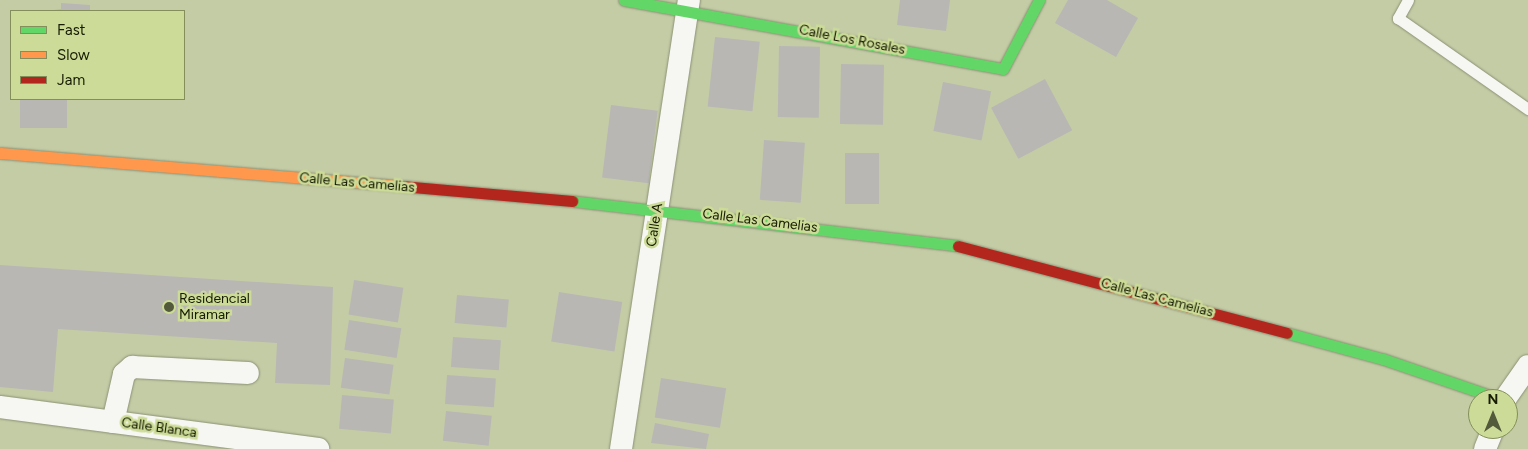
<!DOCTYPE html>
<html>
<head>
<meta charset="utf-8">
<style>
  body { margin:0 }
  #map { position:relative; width:1528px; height:449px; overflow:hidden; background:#c4cca6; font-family:Figtree,sans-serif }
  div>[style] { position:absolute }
  .building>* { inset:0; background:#b8b7b4; transform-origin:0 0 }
  .roads { filter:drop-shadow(0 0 1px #8c9274) drop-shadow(0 0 1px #8c9274) }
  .lane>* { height:11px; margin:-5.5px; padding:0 5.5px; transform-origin:5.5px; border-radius:5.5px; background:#f6f7f2 }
  .street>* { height:22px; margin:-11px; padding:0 11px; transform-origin:11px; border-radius:11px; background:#f6f7f2 }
  .fast>* { height:11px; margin:-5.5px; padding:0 5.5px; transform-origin:5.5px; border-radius:5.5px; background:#63d668 }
  .slow>* { height:11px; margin:-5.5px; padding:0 5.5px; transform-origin:5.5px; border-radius:5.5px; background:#ff974d }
  .jam>* { height:11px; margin:-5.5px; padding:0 5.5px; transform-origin:5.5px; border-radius:5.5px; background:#b3261e }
  .dots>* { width:14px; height:14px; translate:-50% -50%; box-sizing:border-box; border:2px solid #ccdb97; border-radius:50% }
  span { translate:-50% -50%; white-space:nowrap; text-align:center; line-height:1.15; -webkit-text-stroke:5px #ccdb97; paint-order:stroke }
  .street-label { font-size:14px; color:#161b02 }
  .poi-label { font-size:14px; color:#161b02 }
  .left { translate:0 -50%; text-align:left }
  .legend { position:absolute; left:10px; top:10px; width:175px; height:90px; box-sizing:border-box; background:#ccdb97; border:1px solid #838e5b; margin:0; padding:6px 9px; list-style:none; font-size:15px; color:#161b02 }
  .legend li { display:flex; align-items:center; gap:10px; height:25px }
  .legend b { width:25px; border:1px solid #838e5b }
  .north { position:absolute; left:1468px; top:389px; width:50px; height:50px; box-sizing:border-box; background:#ccdb97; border:1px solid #838e5b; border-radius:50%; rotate:0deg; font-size:14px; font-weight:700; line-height:20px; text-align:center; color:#161b02 }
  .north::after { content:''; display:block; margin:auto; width:18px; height:22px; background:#53593b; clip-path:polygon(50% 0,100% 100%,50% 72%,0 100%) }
</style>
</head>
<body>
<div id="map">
  <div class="building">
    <div style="clip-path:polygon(900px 0,950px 0,946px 31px,897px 25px)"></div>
    <div style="clip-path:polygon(1068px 0,1107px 0,1138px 18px,1116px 57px,1055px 23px)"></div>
    <div style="clip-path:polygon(61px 3px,90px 5px,90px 11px,47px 11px,61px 9px)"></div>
    <div style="left:715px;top:37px;width:45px;height:70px;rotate:6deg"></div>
    <div style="left:779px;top:46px;width:41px;height:71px;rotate:1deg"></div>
    <div style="left:841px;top:64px;width:43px;height:60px;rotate:1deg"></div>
    <div style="left:1045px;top:79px;width:58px;height:61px;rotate:62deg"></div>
    <div style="left:943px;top:82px;width:49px;height:50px;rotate:11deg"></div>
    <div style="left:20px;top:99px;width:47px;height:29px"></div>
    <div style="left:611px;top:105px;width:47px;height:73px;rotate:7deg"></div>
    <div style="left:764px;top:140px;width:41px;height:60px;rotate:4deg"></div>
    <div style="left:845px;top:153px;width:34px;height:51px"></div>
    <div style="clip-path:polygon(0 265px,333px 287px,330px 385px,275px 383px,277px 343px,58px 329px,53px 392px,0 387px)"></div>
    <div style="left:354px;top:280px;width:50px;height:35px;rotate:9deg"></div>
    <div style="left:559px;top:292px;width:64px;height:50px;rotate:9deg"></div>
    <div style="left:457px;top:295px;width:52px;height:28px;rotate:5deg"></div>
    <div style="left:349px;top:320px;width:53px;height:30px;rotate:9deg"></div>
    <div style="left:453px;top:337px;width:48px;height:30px;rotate:4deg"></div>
    <div style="left:345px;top:358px;width:49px;height:30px;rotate:8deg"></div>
    <div style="left:447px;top:375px;width:49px;height:29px;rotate:4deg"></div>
    <div style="left:661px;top:378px;width:66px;height:40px;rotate:9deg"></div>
    <div style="left:342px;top:395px;width:52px;height:34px;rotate:5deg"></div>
    <div style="left:446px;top:411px;width:46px;height:30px;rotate:6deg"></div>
    <div style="clip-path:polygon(655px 423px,709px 434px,706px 449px,651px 443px)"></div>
  </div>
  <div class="roads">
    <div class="lane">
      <div style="left:1408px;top:0;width:21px;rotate:119deg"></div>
      <div style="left:1398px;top:18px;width:159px;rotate:35deg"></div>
    </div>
    <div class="street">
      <div style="left:1505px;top:399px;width:40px;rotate:-55.1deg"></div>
      <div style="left:0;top:407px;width:321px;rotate:7.5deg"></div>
      <div style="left:113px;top:422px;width:49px;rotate:-77.1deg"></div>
      <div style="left:124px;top:374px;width:11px;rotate:-41deg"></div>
      <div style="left:132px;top:367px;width:116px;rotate:3deg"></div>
      <div style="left:621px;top:449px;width:454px;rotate:-81.4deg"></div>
      <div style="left:1485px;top:449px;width:22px;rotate:-68deg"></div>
    </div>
    <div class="fast">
      <div style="left:624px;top:0;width:385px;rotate:10.3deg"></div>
      <div style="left:1003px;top:69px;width:78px;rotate:-62.4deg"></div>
      <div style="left:572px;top:201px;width:389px;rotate:6.6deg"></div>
      <div style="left:1287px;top:333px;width:99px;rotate:15.2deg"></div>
      <div style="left:1383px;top:359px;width:124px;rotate:18.9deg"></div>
    </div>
    <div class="slow">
      <div style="left:0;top:153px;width:402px;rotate:4.7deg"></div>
    </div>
    <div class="jam">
      <div style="left:401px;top:186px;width:172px;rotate:5deg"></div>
      <div style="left:958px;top:246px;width:340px;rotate:14.8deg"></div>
    </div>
  </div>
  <div class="dots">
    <div style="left:169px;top:307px;background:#53593b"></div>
  </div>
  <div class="street-label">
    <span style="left:852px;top:40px;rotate:11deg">Calle Los Rosales</span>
    <span style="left:357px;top:183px;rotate:5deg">Calle Las Camelias</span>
    <span style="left:760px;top:221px;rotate:7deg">Calle Las Camelias</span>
    <span style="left:655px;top:225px;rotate:-81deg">Calle A</span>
    <span style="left:1157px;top:298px;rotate:15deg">Calle Las Camelias</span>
    <span style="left:159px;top:428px;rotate:8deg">Calle Blanca</span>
  </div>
  <div class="poi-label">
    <span class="left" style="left:179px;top:307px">Residencial<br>Miramar</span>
  </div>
  <ul class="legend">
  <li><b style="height:6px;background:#63d668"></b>Fast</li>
  <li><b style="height:6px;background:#ff974d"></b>Slow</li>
  <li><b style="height:6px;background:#b3261e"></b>Jam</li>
  </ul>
  <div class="north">N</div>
</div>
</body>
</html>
